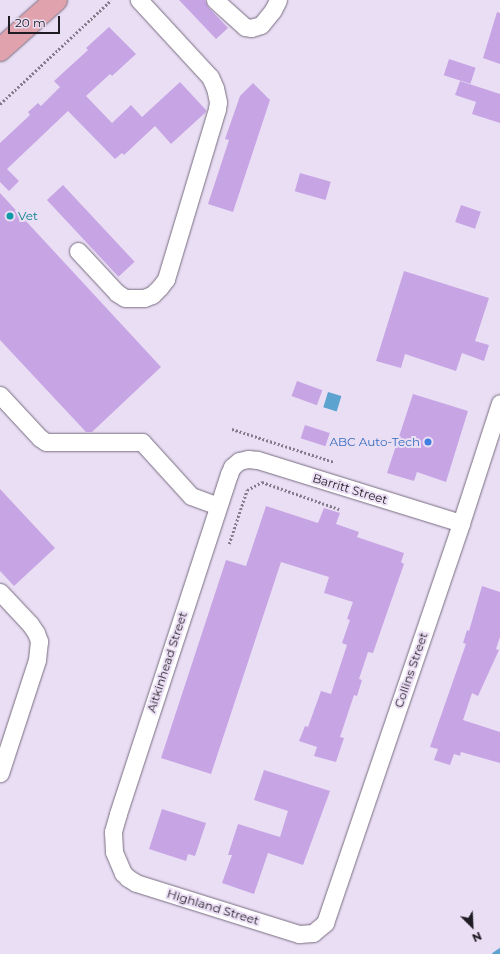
<!DOCTYPE html>
<html>
<head>
<meta charset="utf-8">
<style>
  body { margin:0 }
  #map { position:relative; width:500px; height:954px; overflow:hidden; background:#eadef4; font-family:Montserrat,sans-serif }
  div>[style] { position:absolute }
  .water>* { inset:0; background:#5da3cf; transform-origin:0 0 }
  .stream>* { height:5px; margin:-2.5px; padding:0 2.5px; transform-origin:2.5px; border-radius:2.5px; background:#5da3cf }
  .building>* { inset:0; background:#c7a5e5; transform-origin:0 0 }
  .path>* { height:2.5px; margin-top:-1.25px; transform-origin:0; background:repeating-linear-gradient(90deg,#857d8c 0 2px,transparent 0 4px) }
  .roads { filter:drop-shadow(0 0 1px #776d80) drop-shadow(0 0 1px #776d80) }
  .minor>* { height:17px; margin:-8.5px; padding:0 8.5px; transform-origin:8.5px; border-radius:8.5px; background:#fff }
  .major>* { height:22px; margin:-11px; padding:0 11px; transform-origin:11px; border-radius:11px; background:#e0a3ae }
  .dots>* { width:11px; height:11px; translate:-50% -50%; box-sizing:border-box; border:2px solid #eadef4; border-radius:50% }
  span { translate:-50% -50%; white-space:nowrap; text-align:center; line-height:1.15; -webkit-text-stroke:4px #eadef4; paint-order:stroke }
  .culture-label { font-size:12px; color:#0d838f }
  .left { translate:0 -50%; text-align:left }
  .shop-label { font-size:12px; color:#366cbe }
  .right { translate:-100% -50%; text-align:right }
  .street-label { font-size:12px; color:#1f1b23 }
  .north { position:absolute; left:452px; top:906px; width:40px; height:40px; -webkit-text-stroke:3px #eadef4; paint-order:stroke; rotate:156deg; font-size:11px; font-weight:700; line-height:16px; text-align:center; color:#1f1b23 }
  .north::after { content:''; display:block; margin:auto; width:14px; height:18px; background:#1f1b23; clip-path:polygon(50% 0,100% 100%,50% 72%,0 100%) }
  .scale { position:absolute; left:8px; top:16px; width:52px; height:18px; box-sizing:border-box; border:2px solid #1f1b23; border-top:0; padding-left:5px; font-size:12px; line-height:14px; white-space:nowrap; color:#1f1b23; -webkit-text-stroke:3px #eadef4; paint-order:stroke }
</style>
</head>
<body>
<div id="map">
  <div class="water">
    <div style="left:328px;top:392px;width:14px;height:16px;rotate:17deg"></div>
  </div>
  <div class="stream">
    <div style="left:494px;top:954px;width:7px;rotate:-34deg"></div>
  </div>
  <div class="building">
    <div style="clip-path:polygon(179px 0,205px 0,208px 7px,228px 28px,216px 39px)"></div>
    <div style="clip-path:polygon(497px 12px,500px 13px,500px 64px,483px 58px)"></div>
    <div style="clip-path:polygon(109px 27px,136px 54px,112px 76px,110px 74px,86px 96px,112px 123px,131px 105px,142px 117px,180px 82px,206px 110px,206px 112px,171px 144px,155px 126px,124px 155px,122px 153px,115px 159px,68px 111px,7px 169px,19px 181px,9px 191px,0 182px,0 143px,30px 115px,28px 112px,38px 103px,41px 106px,60px 87px,54px 81px,88px 50px,86px 48px)"></div>
    <div style="left:449px;top:59px;width:28px;height:17px;rotate:18deg"></div>
    <div style="clip-path:polygon(460px 81px,500px 94px,500px 123px,472px 114px,476px 102px,455px 95px)"></div>
    <div style="clip-path:polygon(253px 83px,270px 100px,233px 212px,208px 204px,229px 140px,225px 139px,240px 96px)"></div>
    <div style="left:300px;top:173px;width:32px;height:19px;rotate:16deg"></div>
    <div style="left:63px;top:185px;width:105px;height:22px;rotate:47deg"></div>
    <div style="clip-path:polygon(0 193px,161px 367px,92px 432px,86px 432px,0 340px)"></div>
    <div style="left:461px;top:205px;width:21px;height:18px;rotate:19deg"></div>
    <div style="clip-path:polygon(404px 271px,489px 298px,475px 341px,489px 345px,484px 361px,462px 353px,456px 371px,405px 354px,401px 368px,376px 361px)"></div>
    <div style="left:297px;top:381px;width:27px;height:16px;rotate:20deg"></div>
    <div style="clip-path:polygon(413px 394px,468px 411px,446px 482px,417px 472px,414px 481px,387px 473px)"></div>
    <div style="left:305px;top:425px;width:26px;height:14px;rotate:18deg"></div>
    <div style="clip-path:polygon(0 489px,55px 548px,14px 586px,0 571px)"></div>
    <div style="clip-path:polygon(266px 506px,318px 523px,324px 508px,340px 513px,336px 524px,359px 532px,357px 537px,404px 553px,401px 562px,404px 564px,373px 653px,368px 652px,359px 679px,362px 680px,357px 696px,354px 695px,340px 737px,344px 738px,336px 762px,314px 756px,317px 747px,299px 741px,305px 726px,308px 727px,321px 691px,331px 694px,347px 645px,342px 643px,350px 620px,347px 619px,353px 602px,324px 593px,329px 577px,281px 562px,211px 774px,161px 758px,226px 560px,246px 566px)"></div>
    <div style="clip-path:polygon(482px 586px,500px 592px,500px 637px,496px 649px,499px 650px,478px 696px,472px 693px,463px 720px,500px 732px,500px 763px,461px 752px,460px 756px,454px 754px,450px 765px,434px 760px,438px 749px,430px 747px,466px 644px,463px 643px,467px 630px,469px 631px)"></div>
    <div style="clip-path:polygon(264px 770px,330px 791px,303px 865px,268px 853px,254px 894px,222px 883px,232px 855px,228px 855px,238px 824px,280px 837px,288px 811px,254px 800px)"></div>
    <div style="clip-path:polygon(162px 809px,206px 823px,195px 856px,188px 854px,186px 861px,149px 849px)"></div>
  </div>
  <div class="path">
    <div style="left:0;top:104px;width:152px;rotate:-43.1deg"></div>
    <div style="left:232px;top:429px;width:107px;rotate:17.9deg"></div>
    <div style="left:229px;top:544px;width:57px;rotate:-71.6deg"></div>
    <div style="left:247px;top:490px;width:17px;rotate:-28deg"></div>
    <div style="left:262px;top:482px;width:82px;rotate:19.3deg"></div>
  </div>
  <div class="roads">
    <div class="minor">
      <div style="left:215px;top:0;width:40px;rotate:42deg"></div>
      <div style="left:245px;top:27px;width:6px;rotate:9deg"></div>
      <div style="left:251px;top:28px;width:10px;rotate:-17deg"></div>
      <div style="left:261px;top:25px;width:19px;rotate:-51deg"></div>
      <div style="left:273px;top:10px;width:11px;rotate:-63deg"></div>
      <div style="left:78px;top:251px;width:57px;rotate:47.1deg"></div>
      <div style="left:117px;top:293px;width:9px;rotate:32deg"></div>
      <div style="left:125px;top:298px;width:19px"></div>
      <div style="left:144px;top:298px;width:9px;rotate:-21deg"></div>
      <div style="left:152px;top:295px;width:11px;rotate:-45deg"></div>
      <div style="left:160px;top:287px;width:10px;rotate:-53deg"></div>
      <div style="left:166px;top:279px;width:177px;rotate:-73.3deg"></div>
      <div style="left:217px;top:109px;width:7px;rotate:-82deg"></div>
      <div style="left:218px;top:102px;width:14px;rotate:-102deg"></div>
      <div style="left:215px;top:88px;width:12px;rotate:-114deg"></div>
      <div style="left:210px;top:77px;width:105px;rotate:-132.7deg"></div>
      <div style="left:0;top:395px;width:59px;rotate:47.1deg"></div>
      <div style="left:40px;top:438px;width:7px;rotate:34deg"></div>
      <div style="left:46px;top:442px;width:96px"></div>
      <div style="left:142px;top:442px;width:73px;rotate:47.8deg"></div>
      <div style="left:191px;top:496px;width:29px;rotate:20deg"></div>
      <div style="left:461px;top:523px;width:214px;rotate:-162.8deg"></div>
      <div style="left:257px;top:460px;width:9px;rotate:-174deg"></div>
      <div style="left:248px;top:459px;width:9px;rotate:167deg"></div>
      <div style="left:239px;top:461px;width:9px;rotate:139deg"></div>
      <div style="left:232px;top:467px;width:8px;rotate:113deg"></div>
      <div style="left:229px;top:474px;width:358px;rotate:108.1deg"></div>
      <div style="left:118px;top:814px;width:19px;rotate:106deg"></div>
      <div style="left:113px;top:832px;width:20px;rotate:87deg"></div>
      <div style="left:114px;top:852px;width:23px;rotate:67deg"></div>
      <div style="left:123px;top:873px;width:7px;rotate:45deg"></div>
      <div style="left:128px;top:878px;width:9px;rotate:32deg"></div>
      <div style="left:136px;top:883px;width:171px;rotate:17.4deg"></div>
      <div style="left:299px;top:934px;width:14px;rotate:-4deg"></div>
      <div style="left:313px;top:933px;width:16px;rotate:-40deg"></div>
      <div style="left:325px;top:923px;width:422px;rotate:-71.2deg"></div>
      <div style="left:461px;top:523px;width:126px;rotate:-72deg"></div>
      <div style="left:0;top:592px;width:44px;rotate:46.8deg"></div>
      <div style="left:30px;top:624px;width:11px;rotate:56deg"></div>
      <div style="left:36px;top:633px;width:9px;rotate:69deg"></div>
      <div style="left:39px;top:641px;width:19px;rotate:96deg"></div>
      <div style="left:37px;top:660px;width:119px;rotate:108.1deg"></div>
    </div>
    <div class="major">
      <div style="left:0;top:50px;width:75px;rotate:-41.8deg"></div>
    </div>
  </div>
  <div class="dots">
    <div style="left:10px;top:216px;background:#0f9aa8"></div>
    <div style="left:428px;top:442px;background:#3f7fe0"></div>
  </div>
  <div class="culture-label">
    <span class="left" style="left:18px;top:216px">Vet</span>
  </div>
  <div class="shop-label">
    <span class="right" style="left:420px;top:442px">ABC Auto-Tech</span>
  </div>
  <div class="street-label">
    <span style="left:350px;top:489px;rotate:17deg">Barritt Street</span>
    <span style="left:167px;top:662px;rotate:-72deg">Aitkinhead Street</span>
    <span style="left:411px;top:670px;rotate:-71deg">Collins Street</span>
    <span style="left:213px;top:907px;rotate:17deg">Highland Street</span>
  </div>
  <div class="north">N</div>
  <div class="scale">20 m</div>
</div>
</body>
</html>
